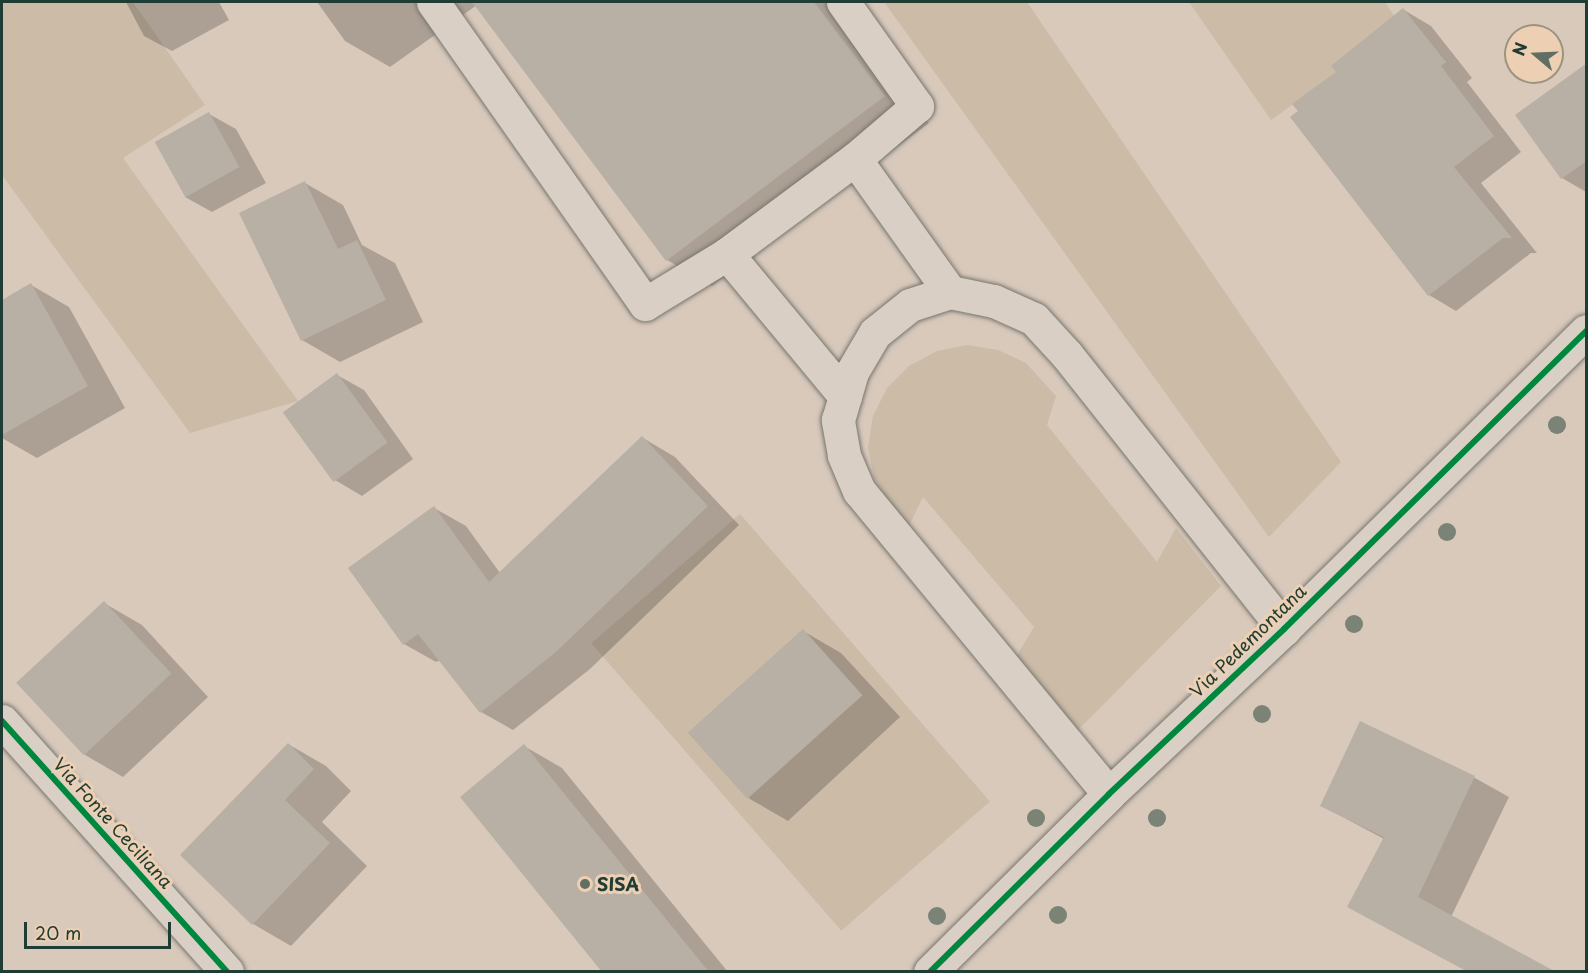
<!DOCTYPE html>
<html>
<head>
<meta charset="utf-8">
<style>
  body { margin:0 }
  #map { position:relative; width:1588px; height:973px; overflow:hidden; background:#d8c9bb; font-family:"Playpen Sans",sans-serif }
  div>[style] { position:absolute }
  .green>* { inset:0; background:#cbbba7; transform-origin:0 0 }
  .shadow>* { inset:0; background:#0003 }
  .building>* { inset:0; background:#b8afa5; transform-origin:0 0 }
  .roads { filter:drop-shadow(0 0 2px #78766f) drop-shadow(0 0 2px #78766f) }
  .minor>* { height:33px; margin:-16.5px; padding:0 16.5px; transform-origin:16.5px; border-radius:16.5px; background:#dacfc4 }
  .cycleway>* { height:6px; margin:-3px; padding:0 3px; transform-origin:3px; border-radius:3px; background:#00873e }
  .trees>* { width:18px; height:18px; margin:-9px; border-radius:50%; background:#7b8276 }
  .dots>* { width:16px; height:16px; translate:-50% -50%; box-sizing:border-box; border:3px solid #edcfb3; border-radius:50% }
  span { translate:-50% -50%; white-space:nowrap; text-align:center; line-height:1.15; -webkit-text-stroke:6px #edcfb3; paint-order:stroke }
  .street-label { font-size:18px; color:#1f3d34 }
  .poi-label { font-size:18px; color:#1f3d34; font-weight:700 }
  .left { translate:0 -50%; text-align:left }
  .frame { position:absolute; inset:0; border:3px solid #1f3d34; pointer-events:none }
  .north { position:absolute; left:1504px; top:24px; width:60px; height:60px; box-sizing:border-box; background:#edcfb3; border:2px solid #9b9580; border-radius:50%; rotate:289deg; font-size:16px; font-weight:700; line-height:24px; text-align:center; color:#1f3d34 }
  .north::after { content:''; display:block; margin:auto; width:21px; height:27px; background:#606e63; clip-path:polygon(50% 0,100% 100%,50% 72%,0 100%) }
  .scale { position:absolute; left:24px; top:922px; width:147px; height:27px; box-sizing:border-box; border:3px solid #1f3d34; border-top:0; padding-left:8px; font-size:18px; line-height:21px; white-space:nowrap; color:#1f3d34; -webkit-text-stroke:4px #edcfb3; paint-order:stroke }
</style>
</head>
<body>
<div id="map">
  <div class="green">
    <div style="clip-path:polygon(2px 2px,133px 2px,205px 105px,123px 158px,298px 401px,190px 433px,2px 175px)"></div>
    <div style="clip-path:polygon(884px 2px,1027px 2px,1341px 462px,1269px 537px)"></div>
    <div style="clip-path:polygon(1189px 2px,1385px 2px,1401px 27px,1271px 120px)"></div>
    <div style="clip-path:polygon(967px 345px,998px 350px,1026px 363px,1056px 396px,1047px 425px,1157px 562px,1176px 528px,1221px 586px,1075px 733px,1013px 662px,1034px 627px,923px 497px,907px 530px,888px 505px,874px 478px,868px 447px,873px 416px,887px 388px,909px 366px,937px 351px)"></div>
    <div style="left:740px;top:514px;width:381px;height:197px;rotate:49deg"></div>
  </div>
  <div class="shadow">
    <div style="clip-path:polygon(126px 2px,219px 2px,229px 20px,172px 51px,144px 36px)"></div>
    <div style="clip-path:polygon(317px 2px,839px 2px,929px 123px,712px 286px,667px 260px,477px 5px,390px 67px,345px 41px)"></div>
    <div style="clip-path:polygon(1404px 10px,1431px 26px,1472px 78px,1467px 82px,1521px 152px,1481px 183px,1537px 253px,1531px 253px,1456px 311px,1429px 295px,1338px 72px)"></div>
    <div style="clip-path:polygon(1586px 65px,1586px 192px,1562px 178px)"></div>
    <div style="clip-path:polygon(209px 114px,236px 129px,266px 183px,212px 212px,185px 197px)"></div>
    <div style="clip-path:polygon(305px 183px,343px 205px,362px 245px,395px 263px,423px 322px,340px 362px,302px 340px)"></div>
    <div style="clip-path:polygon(31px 285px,69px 307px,125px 408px,37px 458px,2px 438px,2px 302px)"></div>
    <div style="clip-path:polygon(337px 375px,364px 390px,413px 459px,362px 496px,335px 480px)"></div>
    <div style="clip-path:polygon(643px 438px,675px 457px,739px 525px,590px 669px,513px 730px,481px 712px,440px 660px,436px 662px,404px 644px,434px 508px,466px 526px,500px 573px)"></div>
    <div style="clip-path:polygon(104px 603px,142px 625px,208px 697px,123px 777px,85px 755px)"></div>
    <div style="clip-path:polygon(803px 631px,841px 653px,900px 717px,788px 821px,750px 799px,691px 734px)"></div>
    <div style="clip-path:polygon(1361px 723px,1475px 778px,1509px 797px,1451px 917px,1382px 926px,1384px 839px,1322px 806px)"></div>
    <div style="clip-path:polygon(288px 744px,326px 766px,351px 791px,322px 822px,367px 866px,291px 946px,253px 924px)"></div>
    <div style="clip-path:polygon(524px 746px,562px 768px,728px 972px,604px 972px)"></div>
  </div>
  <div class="building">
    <div style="clip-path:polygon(472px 2px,814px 2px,885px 96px,666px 261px)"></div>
    <div style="clip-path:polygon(1403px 8px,1446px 62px,1441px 66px,1494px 136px,1454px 167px,1512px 238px,1503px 238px,1428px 296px,1290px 117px,1298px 111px,1292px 104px,1336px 72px,1331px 66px)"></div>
    <div style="clip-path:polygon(1587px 63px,1587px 161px,1561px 179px,1515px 115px)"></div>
    <div style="left:209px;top:112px;width:63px;height:62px;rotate:61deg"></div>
    <div style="clip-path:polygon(305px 181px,338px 249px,357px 240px,386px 300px,301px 341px,239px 213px)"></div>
    <div style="clip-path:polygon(31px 283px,88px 386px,2px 435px,2px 300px)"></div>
    <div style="left:337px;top:373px;width:86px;height:67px;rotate:54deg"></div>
    <div style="clip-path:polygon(642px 436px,708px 506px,557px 651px,480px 713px,418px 634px,403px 645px,348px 568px,434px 506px,489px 582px)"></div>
    <div style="left:104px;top:601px;width:99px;height:120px;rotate:47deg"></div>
    <div style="left:803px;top:629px;width:89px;height:155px;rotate:48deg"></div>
    <div style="clip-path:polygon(1360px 721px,1475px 776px,1418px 897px,1556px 972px,1468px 972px,1347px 907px,1384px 837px,1320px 806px)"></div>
    <div style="clip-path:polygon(288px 743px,314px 769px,285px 800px,330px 843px,252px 925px,180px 855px)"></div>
    <div style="clip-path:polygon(524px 744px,709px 972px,602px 972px,460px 797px)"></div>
  </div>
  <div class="roads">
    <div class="minor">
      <div style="left:433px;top:2px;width:369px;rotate:54.9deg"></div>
      <div style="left:645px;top:304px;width:96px;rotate:-31.4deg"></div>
      <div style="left:727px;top:254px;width:185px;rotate:50.3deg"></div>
      <div style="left:843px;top:2px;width:128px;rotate:54.6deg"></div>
      <div style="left:917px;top:106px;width:82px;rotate:139.5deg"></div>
      <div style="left:855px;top:159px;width:163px;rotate:54.5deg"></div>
      <div style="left:727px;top:254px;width:159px;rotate:-36.6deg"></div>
      <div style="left:2px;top:721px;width:337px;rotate:48.1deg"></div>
      <div style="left:1109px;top:794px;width:393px;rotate:-129.5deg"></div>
      <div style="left:859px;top:491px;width:39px;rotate:-113deg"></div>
      <div style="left:844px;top:455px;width:36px;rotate:-100deg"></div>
      <div style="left:838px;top:420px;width:50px;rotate:-73.7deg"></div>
      <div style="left:852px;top:372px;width:45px;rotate:-59.5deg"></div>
      <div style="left:875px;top:333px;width:45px;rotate:-38.7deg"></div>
      <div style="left:910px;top:305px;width:42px;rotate:-18deg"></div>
      <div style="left:950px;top:292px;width:45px;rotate:11.6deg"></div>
      <div style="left:994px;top:301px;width:44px;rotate:24.2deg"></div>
      <div style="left:1034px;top:319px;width:49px;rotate:47.5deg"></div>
      <div style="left:1067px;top:355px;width:350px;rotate:51.6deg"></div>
      <div style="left:930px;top:972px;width:252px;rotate:-44.8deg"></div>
      <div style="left:1109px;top:794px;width:241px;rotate:-43.3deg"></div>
      <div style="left:1284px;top:629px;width:424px;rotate:-44.6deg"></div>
    </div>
  </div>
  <div class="cycleway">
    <div style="left:2px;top:721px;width:337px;rotate:48.1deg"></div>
    <div style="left:930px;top:972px;width:252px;rotate:-44.8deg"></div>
    <div style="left:1109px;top:794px;width:241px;rotate:-43.3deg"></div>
    <div style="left:1284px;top:629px;width:424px;rotate:-44.6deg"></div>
  </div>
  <div class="trees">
    <div style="left:1557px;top:425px"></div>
    <div style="left:1447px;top:532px"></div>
    <div style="left:1354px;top:624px"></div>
    <div style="left:1262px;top:714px"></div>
    <div style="left:1036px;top:818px"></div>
    <div style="left:1157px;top:818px"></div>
    <div style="left:1058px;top:915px"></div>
    <div style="left:937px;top:916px"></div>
  </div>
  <div class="dots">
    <div style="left:585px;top:884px;background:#606e63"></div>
  </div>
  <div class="street-label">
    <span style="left:1248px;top:641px;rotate:-44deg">Via Pedemontana</span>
    <span style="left:113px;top:823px;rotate:48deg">Via Fonte Ceciliana</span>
  </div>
  <div class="poi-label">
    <span class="left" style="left:597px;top:884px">SISA</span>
  </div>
  <div class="frame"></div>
  <div class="north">N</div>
  <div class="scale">20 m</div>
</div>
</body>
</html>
